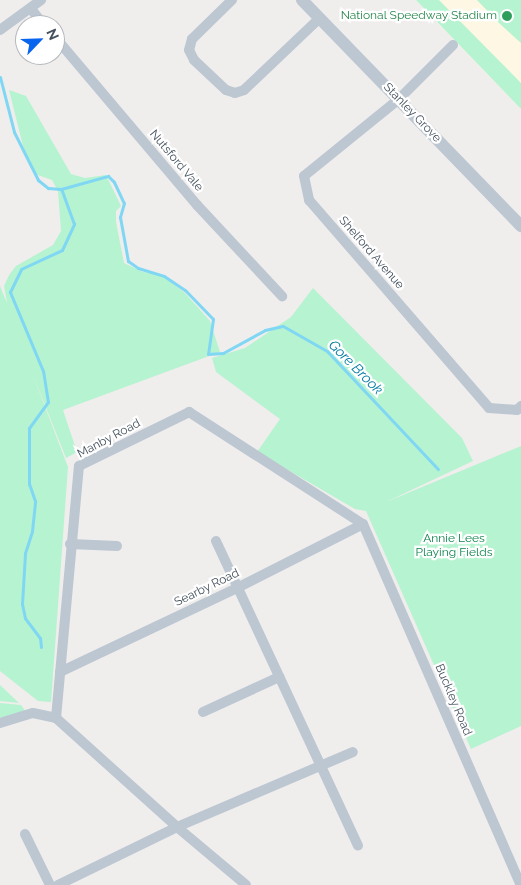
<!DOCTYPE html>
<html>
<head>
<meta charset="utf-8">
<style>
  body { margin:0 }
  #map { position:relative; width:521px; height:885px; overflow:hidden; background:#f0eded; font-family:Raleway,sans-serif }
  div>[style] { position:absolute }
  .commercial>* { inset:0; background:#fdf7e4 }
  .green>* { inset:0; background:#b6f3d0 }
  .stream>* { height:3px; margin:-1.5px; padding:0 1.5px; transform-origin:1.5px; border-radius:1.5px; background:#7fd7f4 }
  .minor>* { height:10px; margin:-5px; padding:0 5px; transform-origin:5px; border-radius:5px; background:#bcc7d1 }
  .tertiary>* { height:12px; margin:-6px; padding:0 6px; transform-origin:6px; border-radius:6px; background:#bcc7d1 }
  .dots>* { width:14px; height:14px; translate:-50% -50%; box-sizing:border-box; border:2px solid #fff; border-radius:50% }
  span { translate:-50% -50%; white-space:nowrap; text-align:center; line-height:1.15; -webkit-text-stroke:4.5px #fff; paint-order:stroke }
  .leisure-label { font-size:12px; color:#27864d }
  .right { translate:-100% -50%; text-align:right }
  .street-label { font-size:12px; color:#44505c }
  .park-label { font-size:12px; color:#0e844d }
  .water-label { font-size:14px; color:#027ba3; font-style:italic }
  .north { position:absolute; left:15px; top:15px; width:50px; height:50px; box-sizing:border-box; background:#fff; border:1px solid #b4b9be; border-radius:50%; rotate:66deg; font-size:14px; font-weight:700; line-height:20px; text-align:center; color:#44505c }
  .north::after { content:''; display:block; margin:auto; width:18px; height:22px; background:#0964ee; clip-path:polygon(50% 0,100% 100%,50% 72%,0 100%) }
</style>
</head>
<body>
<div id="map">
  <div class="commercial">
    <div style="clip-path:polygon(416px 0,521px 0,521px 109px,429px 14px)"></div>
  </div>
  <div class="green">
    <div style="clip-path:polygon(416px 0,439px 0,521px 83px,521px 109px)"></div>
    <div style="clip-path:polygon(477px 0,521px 0,521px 43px,499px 23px)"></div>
    <div style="clip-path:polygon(9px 90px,26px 96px,71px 174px,85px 178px,106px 175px,121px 206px,116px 211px,116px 222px,124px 263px,143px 272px,160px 274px,185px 293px,210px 321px,220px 352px,63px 410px,77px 452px,66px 458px,31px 370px,68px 467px,51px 702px,38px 701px,0 671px,0 286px,7px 303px,4px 286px,9px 275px,16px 266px,53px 245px,61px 231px,58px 191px,52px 180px,35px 174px,23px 146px)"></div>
    <div style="clip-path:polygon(313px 288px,462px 438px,473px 461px,386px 502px,521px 446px,521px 726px,471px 749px,366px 511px,355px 509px,257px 452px,280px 419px,216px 372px,212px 358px,245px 348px,291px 317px)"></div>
    <div style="clip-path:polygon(0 685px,19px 703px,0 701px)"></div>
    <div style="clip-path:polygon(0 703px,21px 705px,26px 712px,0 718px)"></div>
  </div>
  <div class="stream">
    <div style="left:0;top:77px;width:57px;rotate:75.7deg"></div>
    <div style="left:14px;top:132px;width:54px;rotate:63.4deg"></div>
    <div style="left:38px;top:180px;width:13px;rotate:39deg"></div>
    <div style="left:48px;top:188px;width:13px;rotate:4deg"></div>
    <div style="left:61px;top:189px;width:49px;rotate:-15.5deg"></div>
    <div style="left:108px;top:176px;width:8px;rotate:45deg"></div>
    <div style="left:114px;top:182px;width:23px;rotate:65deg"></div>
    <div style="left:124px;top:203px;width:15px;rotate:106deg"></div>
    <div style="left:120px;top:217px;width:45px;rotate:79.7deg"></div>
    <div style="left:128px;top:261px;width:12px;rotate:35deg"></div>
    <div style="left:138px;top:268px;width:27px;rotate:17deg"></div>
    <div style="left:164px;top:276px;width:25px;rotate:34deg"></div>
    <div style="left:185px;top:290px;width:40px;rotate:46deg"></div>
    <div style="left:213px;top:319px;width:35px;rotate:98deg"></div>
    <div style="left:208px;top:354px;width:15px;rotate:-4deg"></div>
    <div style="left:223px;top:353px;width:48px;rotate:-28.7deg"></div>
    <div style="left:265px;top:330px;width:18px;rotate:-13deg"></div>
    <div style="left:283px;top:326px;width:51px;rotate:29.6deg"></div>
    <div style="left:327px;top:351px;width:162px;rotate:46.8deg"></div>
    <div style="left:41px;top:647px;width:9px;rotate:-96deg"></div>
    <div style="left:40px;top:638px;width:25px;rotate:-127deg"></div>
    <div style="left:25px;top:618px;width:14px;rotate:-102deg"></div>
    <div style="left:22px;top:604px;width:51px;rotate:-86.6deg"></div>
    <div style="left:25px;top:553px;width:23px;rotate:-72deg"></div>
    <div style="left:32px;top:531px;width:30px;rotate:-84deg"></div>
    <div style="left:35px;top:501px;width:18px;rotate:-109deg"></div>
    <div style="left:29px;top:484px;width:56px;rotate:-90deg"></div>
    <div style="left:29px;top:428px;width:32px;rotate:-54deg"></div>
    <div style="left:48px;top:402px;width:31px;rotate:-99deg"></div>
    <div style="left:43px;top:371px;width:86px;rotate:-112.7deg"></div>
    <div style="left:10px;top:292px;width:25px;rotate:-64deg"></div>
    <div style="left:21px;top:269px;width:45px;rotate:-24.9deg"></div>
    <div style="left:62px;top:250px;width:29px;rotate:-65deg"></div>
    <div style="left:74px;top:224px;width:37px;rotate:-110deg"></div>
  </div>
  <div class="minor">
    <div style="left:232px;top:0;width:56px;rotate:135.7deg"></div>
    <div style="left:192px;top:39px;width:11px;rotate:105deg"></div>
    <div style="left:189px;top:50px;width:11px;rotate:63deg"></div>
    <div style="left:194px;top:60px;width:44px;rotate:43.2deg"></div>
    <div style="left:226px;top:90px;width:9px;rotate:18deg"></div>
    <div style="left:235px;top:93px;width:9px;rotate:-18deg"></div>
    <div style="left:244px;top:90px;width:105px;rotate:-43.5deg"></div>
    <div style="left:31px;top:9px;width:21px;rotate:51deg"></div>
    <div style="left:0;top:30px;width:51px;rotate:-36.2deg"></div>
    <div style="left:55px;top:37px;width:220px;rotate:49.8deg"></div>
    <div style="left:197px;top:205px;width:125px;rotate:47deg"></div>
    <div style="left:453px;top:45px;width:76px;rotate:135deg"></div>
    <div style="left:399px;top:99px;width:122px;rotate:141deg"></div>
    <div style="left:304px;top:176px;width:25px;rotate:78deg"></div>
    <div style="left:309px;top:200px;width:275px;rotate:49.1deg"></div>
    <div style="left:489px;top:408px;width:28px;rotate:4deg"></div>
    <div style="left:517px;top:410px;width:6px;rotate:-45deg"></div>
    <div style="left:363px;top:524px;width:394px;rotate:66.4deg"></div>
    <div style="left:216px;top:541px;width:336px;rotate:65deg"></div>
    <div style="left:70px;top:544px;width:47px;rotate:2.4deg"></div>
    <div style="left:60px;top:672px;width:196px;rotate:-25.4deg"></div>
    <div style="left:237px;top:588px;width:141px;rotate:-26.9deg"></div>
    <div style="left:203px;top:712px;width:84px;rotate:-24.7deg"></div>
    <div style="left:56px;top:718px;width:253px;rotate:-84.8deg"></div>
    <div style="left:79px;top:466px;width:123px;rotate:-26.1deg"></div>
    <div style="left:189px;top:412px;width:207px;rotate:32.8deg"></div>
    <div style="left:56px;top:718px;width:163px;rotate:42deg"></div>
    <div style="left:177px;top:827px;width:90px;rotate:40deg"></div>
    <div style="left:0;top:723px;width:34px;rotate:-17deg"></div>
    <div style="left:33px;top:713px;width:24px;rotate:12deg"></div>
    <div style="left:25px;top:834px;width:57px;rotate:63.9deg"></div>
    <div style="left:58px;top:885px;width:132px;rotate:-26deg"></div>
    <div style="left:177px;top:827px;width:191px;rotate:-23.1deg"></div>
  </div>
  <div class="tertiary">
    <div style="left:302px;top:0;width:315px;rotate:45.9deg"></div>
  </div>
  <div class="dots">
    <div style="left:507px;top:16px;background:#2e9e5b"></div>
  </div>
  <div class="leisure-label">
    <span class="right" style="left:497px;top:16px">National Speedway Stadium</span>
  </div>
  <div class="street-label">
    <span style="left:412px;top:113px;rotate:46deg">Stanley Grove</span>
    <span style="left:176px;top:161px;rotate:50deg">Nutsford Vale</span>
    <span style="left:371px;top:253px;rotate:49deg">Shelford Avenue</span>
    <span style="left:109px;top:439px;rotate:-28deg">Manby Road</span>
    <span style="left:207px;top:588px;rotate:-26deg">Searby Road</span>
    <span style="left:453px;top:700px;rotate:67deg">Buckley Road</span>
  </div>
  <div class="park-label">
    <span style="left:454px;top:546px">Annie Lees<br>Playing Fields</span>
  </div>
  <div class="water-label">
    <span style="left:356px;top:367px;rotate:45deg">Gore Brook</span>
  </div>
  <div class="north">N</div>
</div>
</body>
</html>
